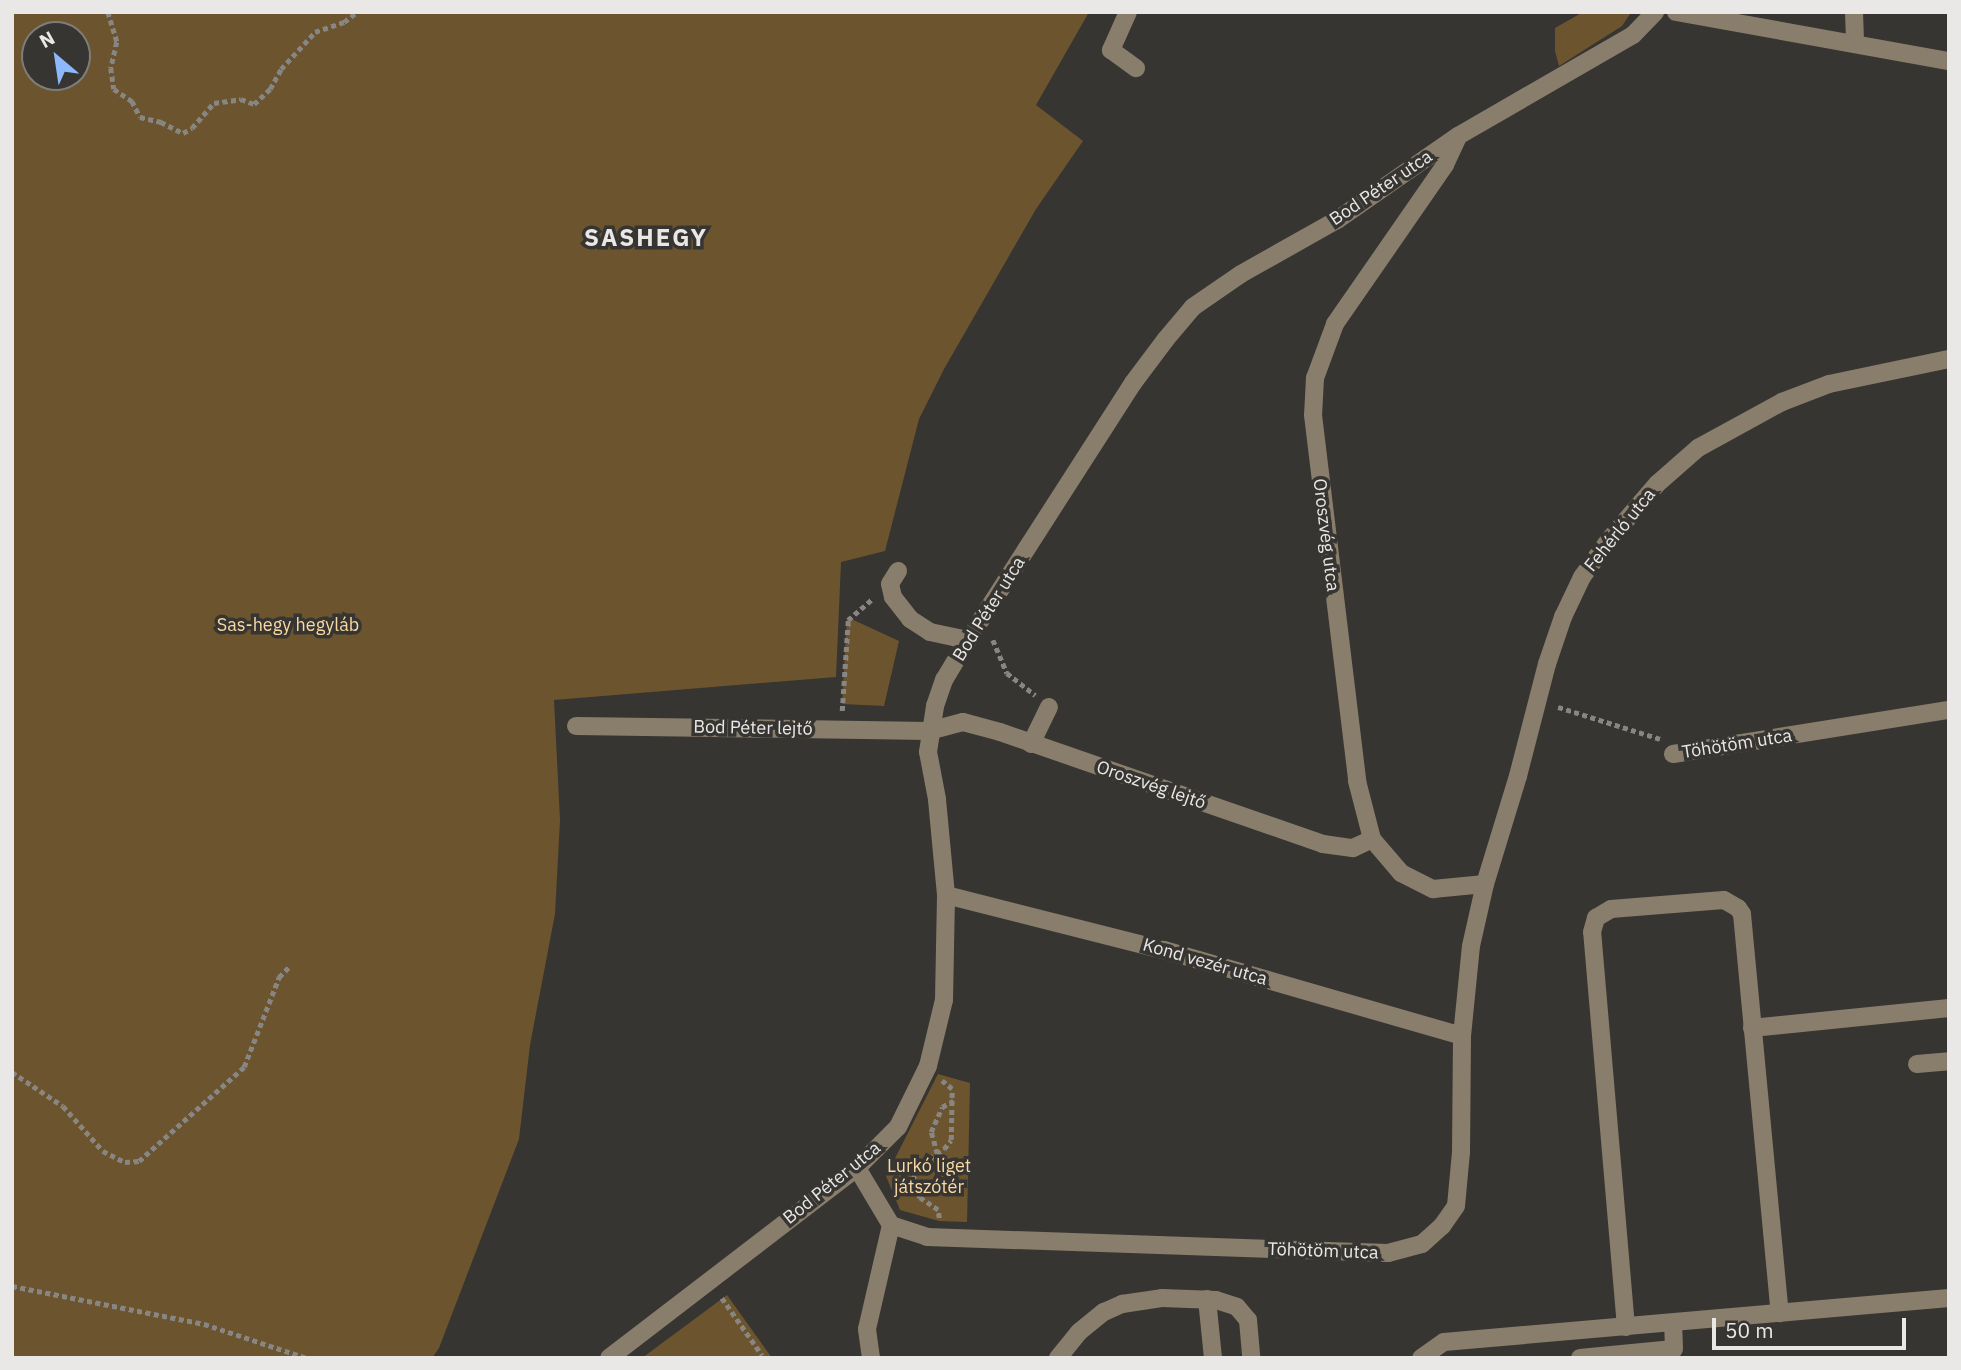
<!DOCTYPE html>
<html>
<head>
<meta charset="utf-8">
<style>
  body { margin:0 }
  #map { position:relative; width:1961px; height:1370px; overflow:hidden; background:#373532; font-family:"IBM Plex Sans",sans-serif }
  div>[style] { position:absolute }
  .green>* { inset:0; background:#6c552e }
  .path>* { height:4.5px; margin-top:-2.25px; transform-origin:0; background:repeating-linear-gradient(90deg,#888683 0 5px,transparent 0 8.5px) }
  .minor>* { height:18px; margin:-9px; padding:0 9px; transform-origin:9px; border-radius:9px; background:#897e6c }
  span { translate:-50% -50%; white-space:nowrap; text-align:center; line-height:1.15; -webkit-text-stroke:7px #373532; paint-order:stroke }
  .street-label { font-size:18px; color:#eae8e6 }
  .park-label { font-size:18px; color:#f9d8a4 }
  .district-label { font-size:24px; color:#eae8e6; font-weight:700; letter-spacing:2px }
  .frame { position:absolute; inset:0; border:14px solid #eae8e6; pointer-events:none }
  .north { position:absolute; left:21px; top:21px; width:70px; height:70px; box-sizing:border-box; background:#373532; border:2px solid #7f7d7a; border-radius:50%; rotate:331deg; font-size:19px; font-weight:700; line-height:28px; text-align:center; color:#eae8e6 }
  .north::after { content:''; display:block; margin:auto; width:24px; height:32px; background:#8db9fc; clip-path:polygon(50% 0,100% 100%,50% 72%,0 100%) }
  .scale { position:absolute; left:1712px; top:1318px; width:194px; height:32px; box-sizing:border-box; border:4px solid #eae8e6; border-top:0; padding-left:9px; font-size:21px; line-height:24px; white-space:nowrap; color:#eae8e6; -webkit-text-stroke:5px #373532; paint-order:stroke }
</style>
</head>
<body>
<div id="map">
  <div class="green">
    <div style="clip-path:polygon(evenodd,12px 12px,1089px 12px,1036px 105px,1083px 141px,1036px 209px,944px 369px,919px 419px,885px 551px,841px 562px,836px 677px,554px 700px,560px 820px,555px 914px,530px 1045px,519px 1139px,439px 1348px,432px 1358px,12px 1358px,12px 12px,77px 35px,77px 77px,35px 77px,35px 35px,77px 35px)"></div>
    <div style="clip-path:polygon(1583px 12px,1630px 14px,1622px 26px,1559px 66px,1555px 51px,1555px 28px)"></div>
    <div style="clip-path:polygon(847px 617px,899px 641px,884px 706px,842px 704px)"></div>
    <div style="clip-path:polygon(938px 1074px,970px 1083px,967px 1222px,939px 1221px,900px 1210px,886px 1176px)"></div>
    <div style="clip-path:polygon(727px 1295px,772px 1358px,642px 1358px)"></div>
  </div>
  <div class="path">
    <div style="left:108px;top:12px;width:31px;rotate:73deg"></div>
    <div style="left:117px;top:42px;width:27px;rotate:103deg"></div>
    <div style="left:111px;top:68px;width:21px;rotate:82deg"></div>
    <div style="left:114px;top:89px;width:22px;rotate:34deg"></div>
    <div style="left:132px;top:101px;width:18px;rotate:63deg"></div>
    <div style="left:140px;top:117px;width:22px;rotate:13deg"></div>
    <div style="left:161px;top:122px;width:25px;rotate:27deg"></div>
    <div style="left:183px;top:133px;width:10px;rotate:-29deg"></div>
    <div style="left:192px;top:128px;width:33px;rotate:-49deg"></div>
    <div style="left:214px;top:103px;width:27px;rotate:-8deg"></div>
    <div style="left:241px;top:99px;width:14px;rotate:21deg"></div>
    <div style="left:254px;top:104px;width:22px;rotate:-43deg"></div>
    <div style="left:270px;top:89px;width:23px;rotate:-61deg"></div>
    <div style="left:281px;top:69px;width:50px;rotate:-47.4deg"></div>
    <div style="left:315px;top:32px;width:31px;rotate:-19deg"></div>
    <div style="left:344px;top:22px;width:16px;rotate:-38deg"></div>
    <div style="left:993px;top:640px;width:36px;rotate:67deg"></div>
    <div style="left:1007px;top:673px;width:36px;rotate:38deg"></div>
    <div style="left:1558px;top:707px;width:107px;rotate:17.4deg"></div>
    <div style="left:842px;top:711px;width:91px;rotate:-86.2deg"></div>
    <div style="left:848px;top:620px;width:33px;rotate:-41deg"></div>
    <div style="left:12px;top:1072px;width:61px;rotate:33.7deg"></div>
    <div style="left:63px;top:1106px;width:60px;rotate:48.4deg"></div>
    <div style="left:103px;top:1151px;width:25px;rotate:27deg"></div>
    <div style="left:125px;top:1162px;width:14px;rotate:-4deg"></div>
    <div style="left:139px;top:1161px;width:141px;rotate:-41.8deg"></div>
    <div style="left:244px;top:1067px;width:97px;rotate:-68.7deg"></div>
    <div style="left:279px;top:977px;width:14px;rotate:-45deg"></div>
    <div style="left:937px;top:1154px;width:23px;rotate:-105deg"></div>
    <div style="left:931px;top:1132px;width:27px;rotate:-66deg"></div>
    <div style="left:942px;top:1107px;width:13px;rotate:-29deg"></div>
    <div style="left:939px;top:1218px;width:8px;rotate:-97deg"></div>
    <div style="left:938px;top:1210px;width:22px;rotate:-146deg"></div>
    <div style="left:920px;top:1198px;width:20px;rotate:-114deg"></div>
    <div style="left:912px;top:1180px;width:20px;rotate:-60deg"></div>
    <div style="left:922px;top:1163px;width:26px;rotate:-32deg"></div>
    <div style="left:944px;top:1149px;width:11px;rotate:-52deg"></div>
    <div style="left:951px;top:1140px;width:51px;rotate:-88.9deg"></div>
    <div style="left:952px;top:1089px;width:13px;rotate:-141deg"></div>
    <div style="left:12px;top:1286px;width:196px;rotate:11.2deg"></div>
    <div style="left:204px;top:1324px;width:108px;rotate:18.3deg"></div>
    <div style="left:722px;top:1298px;width:70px;rotate:54.9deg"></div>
  </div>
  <div class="minor">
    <div style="left:1128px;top:12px;width:42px;rotate:114.1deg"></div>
    <div style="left:1111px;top:50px;width:31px;rotate:36deg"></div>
    <div style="left:1676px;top:12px;width:277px;rotate:10.2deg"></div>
    <div style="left:1854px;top:12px;width:31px;rotate:88deg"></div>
    <div style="left:1457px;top:139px;width:29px;rotate:115deg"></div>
    <div style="left:1445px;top:165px;width:193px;rotate:124.7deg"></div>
    <div style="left:1335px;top:324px;width:58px;rotate:110.3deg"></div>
    <div style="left:1315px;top:378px;width:37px;rotate:93deg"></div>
    <div style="left:1313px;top:415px;width:369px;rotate:83.1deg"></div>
    <div style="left:1357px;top:781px;width:60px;rotate:75.5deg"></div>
    <div style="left:1372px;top:839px;width:45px;rotate:49.5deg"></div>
    <div style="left:1401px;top:873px;width:36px;rotate:27deg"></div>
    <div style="left:1433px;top:889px;width:52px;rotate:-5.5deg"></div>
    <div style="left:898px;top:571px;width:15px;rotate:122deg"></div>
    <div style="left:890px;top:584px;width:13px;rotate:77deg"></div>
    <div style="left:893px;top:597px;width:28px;rotate:52deg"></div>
    <div style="left:910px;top:619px;width:24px;rotate:33deg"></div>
    <div style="left:930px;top:632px;width:39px;rotate:12deg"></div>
    <div style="left:576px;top:726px;width:353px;rotate:0.8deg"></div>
    <div style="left:929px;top:731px;width:35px;rotate:-15deg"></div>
    <div style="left:963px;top:722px;width:38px;rotate:15deg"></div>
    <div style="left:1000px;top:732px;width:342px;rotate:19.1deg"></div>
    <div style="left:1323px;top:844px;width:30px;rotate:8deg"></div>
    <div style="left:1353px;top:848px;width:21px;rotate:-25deg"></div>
    <div style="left:1031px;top:744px;width:41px;rotate:-64.1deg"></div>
    <div style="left:1673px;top:754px;width:279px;rotate:-9.1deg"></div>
    <div style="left:946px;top:895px;width:225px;rotate:14.2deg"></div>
    <div style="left:1164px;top:950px;width:310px;rotate:16.1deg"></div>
    <div style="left:1752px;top:1028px;width:198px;rotate:-5.8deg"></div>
    <div style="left:1917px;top:1064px;width:32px;rotate:-5deg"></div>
    <div style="left:857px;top:1168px;width:66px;rotate:59.2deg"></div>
    <div style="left:891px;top:1225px;width:38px;rotate:18deg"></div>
    <div style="left:927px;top:1237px;width:461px;rotate:2deg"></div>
    <div style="left:1388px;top:1253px;width:35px;rotate:-15deg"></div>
    <div style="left:1422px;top:1244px;width:27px;rotate:-42deg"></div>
    <div style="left:1442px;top:1226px;width:24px;rotate:-55deg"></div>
    <div style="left:1456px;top:1206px;width:54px;rotate:-84.7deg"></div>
    <div style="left:1461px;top:1152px;width:116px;rotate:-89.5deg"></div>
    <div style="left:1462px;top:1036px;width:90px;rotate:-84.3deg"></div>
    <div style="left:1471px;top:946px;width:64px;rotate:-77.3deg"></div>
    <div style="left:1485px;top:884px;width:113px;rotate:-73deg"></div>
    <div style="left:1518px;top:776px;width:116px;rotate:-75.5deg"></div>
    <div style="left:1547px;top:664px;width:50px;rotate:-71.2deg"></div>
    <div style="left:1563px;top:617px;width:44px;rotate:-64.6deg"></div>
    <div style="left:1582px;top:577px;width:46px;rotate:-53.9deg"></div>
    <div style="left:1609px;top:540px;width:74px;rotate:-49.4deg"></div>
    <div style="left:1657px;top:484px;width:55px;rotate:-41.3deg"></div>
    <div style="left:1698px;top:448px;width:96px;rotate:-28.7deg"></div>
    <div style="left:1782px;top:402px;width:50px;rotate:-21deg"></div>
    <div style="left:1829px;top:384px;width:123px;rotate:-11.8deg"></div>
    <div style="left:1207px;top:1299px;width:59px;rotate:84.2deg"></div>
    <div style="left:1626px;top:1327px;width:396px;rotate:-94.9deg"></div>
    <div style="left:1592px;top:932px;width:15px;rotate:-74deg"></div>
    <div style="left:1596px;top:918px;width:17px;rotate:-31deg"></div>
    <div style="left:1611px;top:909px;width:113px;rotate:-4.6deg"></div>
    <div style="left:1724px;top:900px;width:16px;rotate:30deg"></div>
    <div style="left:1738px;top:908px;width:7px;rotate:56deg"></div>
    <div style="left:1742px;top:914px;width:401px;rotate:84.6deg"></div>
    <div style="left:609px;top:1358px;width:312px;rotate:-37.5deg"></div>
    <div style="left:857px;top:1168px;width:58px;rotate:-45deg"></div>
    <div style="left:898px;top:1127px;width:68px;rotate:-63.8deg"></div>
    <div style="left:928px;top:1066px;width:68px;rotate:-76.4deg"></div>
    <div style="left:944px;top:1000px;width:105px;rotate:-88.9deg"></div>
    <div style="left:946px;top:895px;width:96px;rotate:-95.4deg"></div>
    <div style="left:937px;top:799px;width:48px;rotate:-100.8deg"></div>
    <div style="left:928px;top:752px;width:47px;rotate:-81.3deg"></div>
    <div style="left:935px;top:706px;width:28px;rotate:-71deg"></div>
    <div style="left:944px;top:680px;width:47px;rotate:-59deg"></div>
    <div style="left:968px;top:640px;width:305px;rotate:-57.3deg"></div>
    <div style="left:1133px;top:383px;width:55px;rotate:-53.1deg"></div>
    <div style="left:1166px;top:339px;width:42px;rotate:-49.8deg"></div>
    <div style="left:1193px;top:307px;width:58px;rotate:-34.5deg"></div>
    <div style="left:1241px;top:274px;width:110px;rotate:-29.4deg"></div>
    <div style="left:1337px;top:220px;width:147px;rotate:-34.8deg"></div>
    <div style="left:1458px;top:136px;width:202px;rotate:-30deg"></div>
    <div style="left:1633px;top:35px;width:32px;rotate:-46deg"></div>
    <div style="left:871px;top:1358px;width:29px;rotate:-98deg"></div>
    <div style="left:867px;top:1329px;width:107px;rotate:-77deg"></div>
    <div style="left:1058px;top:1358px;width:33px;rotate:-51deg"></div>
    <div style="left:1079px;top:1332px;width:32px;rotate:-39deg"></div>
    <div style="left:1104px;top:1312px;width:20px;rotate:-24deg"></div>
    <div style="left:1122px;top:1304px;width:40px;rotate:-8.5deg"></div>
    <div style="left:1162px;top:1298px;width:54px;rotate:2.1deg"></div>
    <div style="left:1216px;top:1300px;width:22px;rotate:18deg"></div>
    <div style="left:1237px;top:1307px;width:17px;rotate:50deg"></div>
    <div style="left:1248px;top:1320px;width:38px;rotate:85deg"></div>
    <div style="left:1421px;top:1358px;width:28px;rotate:-35deg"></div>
    <div style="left:1444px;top:1342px;width:507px;rotate:-4.98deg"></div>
    <div style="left:1580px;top:1358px;width:94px;rotate:-5.5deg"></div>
    <div style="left:1674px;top:1349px;width:26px;rotate:-92deg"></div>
  </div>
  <div class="street-label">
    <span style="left:1381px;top:188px;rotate:-34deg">Bod Péter utca</span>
    <span style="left:1620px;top:530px;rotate:-51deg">Fehérló utca</span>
    <span style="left:1326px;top:535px;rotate:83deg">Oroszvég utca</span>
    <span style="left:989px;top:609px;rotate:-58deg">Bod Péter utca</span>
    <span style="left:753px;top:728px;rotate:1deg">Bod Péter lejtő</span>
    <span style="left:1737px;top:744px;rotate:-9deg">Töhötöm utca</span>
    <span style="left:1151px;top:785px;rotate:19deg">Oroszvég lejtő</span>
    <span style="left:1205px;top:962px;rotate:16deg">Kond vezér utca</span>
    <span style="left:832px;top:1183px;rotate:-39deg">Bod Péter utca</span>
    <span style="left:1323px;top:1251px;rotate:2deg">Töhötöm utca</span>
  </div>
  <div class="park-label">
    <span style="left:288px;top:625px">Sas-hegy hegyláb</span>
    <span style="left:929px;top:1177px">Lurkó liget<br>játszótér</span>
  </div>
  <div class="district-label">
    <span style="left:646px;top:238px">SASHEGY</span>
  </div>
  <div class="frame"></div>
  <div class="north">N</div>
  <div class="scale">50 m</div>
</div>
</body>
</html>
